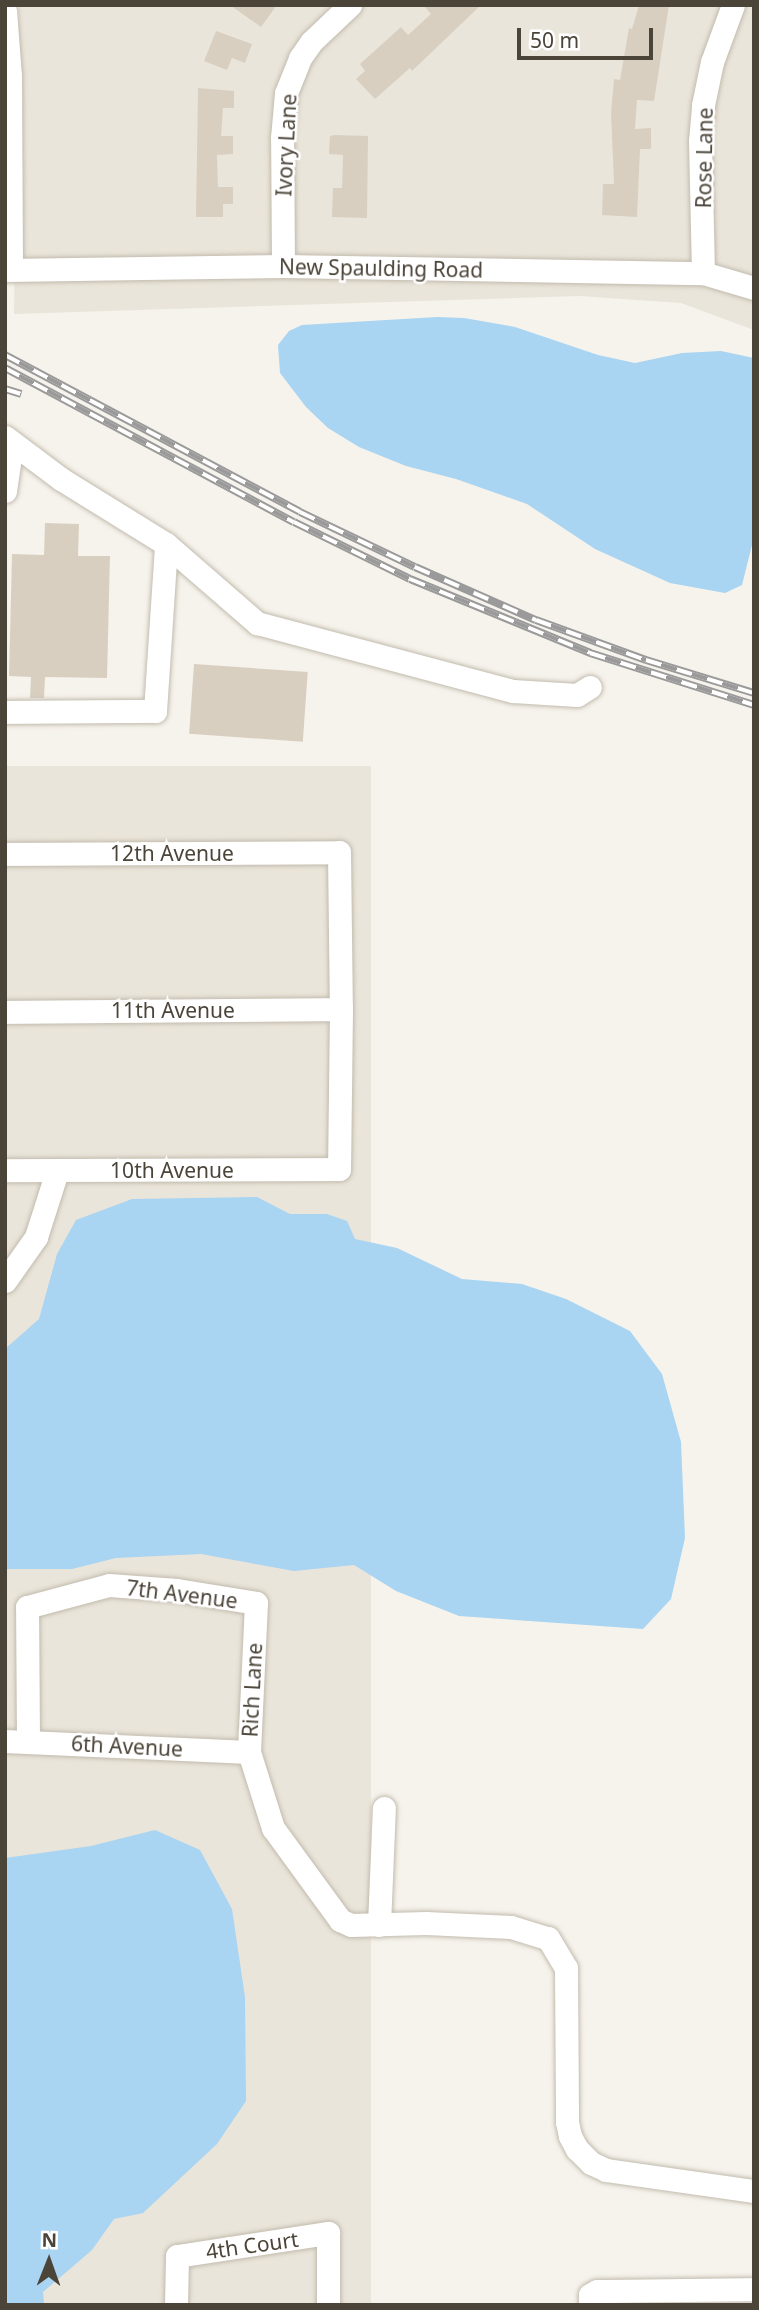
<!DOCTYPE html>
<html>
<head>
<meta charset="utf-8">
<style>
  body { margin:0 }
  #map { position:relative; width:759px; height:2310px; overflow:hidden; background:#f6f3ec; font-family:"Noto Sans",sans-serif }
  div>[style] { position:absolute }
  .residential>* { inset:0; background:#eae5da; transform-origin:0 0 }
  .water>* { inset:0; background:#a9d4f2 }
  .building>* { inset:0; background:#d8cfc1; transform-origin:0 0 }
  .roads { filter:drop-shadow(0 0 2px #c2bbae) drop-shadow(0 0 2px #c2bbae) }
  .minor>* { height:23px; margin:-11.5px; padding:0 11.5px; transform-origin:11.5px; border-radius:11.5px; background:#fff }
  .rail>* { height:8px; margin-top:-4px; transform-origin:0; background:repeating-linear-gradient(90deg,#fff 0 16px,#9a9a9a 0 32px); box-sizing:border-box; border-block:2px solid #9a9a9a }
  span { translate:-50% -50%; white-space:nowrap; text-align:center; line-height:1.15; -webkit-text-stroke:5px #fff; paint-order:stroke }
  .street-label { font-size:21px; color:#4b4439 }
  .frame { position:absolute; inset:0; border:7px solid #4b4439; pointer-events:none }
  .north { position:absolute; left:14px; top:2226px; width:70px; height:70px; -webkit-text-stroke:5px #fff; paint-order:stroke; rotate:1deg; font-size:19px; font-weight:700; line-height:28px; text-align:center; color:#4b4439 }
  .north::after { content:''; display:block; margin:auto; width:24px; height:32px; background:#4b4439; clip-path:polygon(50% 0,100% 100%,50% 72%,0 100%) }
  .scale { position:absolute; left:517px; top:28px; width:136px; height:32px; box-sizing:border-box; border:4px solid #4b4439; border-top:0; padding-left:9px; font-size:21px; line-height:24px; white-space:nowrap; color:#4b4439; -webkit-text-stroke:5px #fff; paint-order:stroke }
</style>
</head>
<body>
<div id="map">
  <div class="residential">
    <div style="clip-path:polygon(19px 5px,754px 5px,754px 330px,681px 303px,579px 296px,14px 314px)"></div>
    <div style="left:5px;top:766px;width:366px;height:1539px"></div>
  </div>
  <div class="water">
    <div style="clip-path:polygon(437px 317px,464px 318px,515px 327px,598px 355px,635px 363px,682px 353px,721px 351px,754px 358px,754px 537px,742px 585px,725px 593px,670px 583px,595px 549px,527px 504px,456px 479px,406px 466px,359px 447px,328px 428px,306px 407px,280px 373px,278px 345px,289px 331px,302px 325px)"></div>
    <div style="clip-path:polygon(257px 1197px,290px 1214px,327px 1214px,347px 1221px,355px 1239px,397px 1248px,462px 1279px,522px 1284px,566px 1299px,630px 1331px,662px 1374px,681px 1442px,685px 1538px,671px 1599px,643px 1629px,459px 1616px,396px 1591px,354px 1565px,294px 1571px,201px 1554px,116px 1558px,72px 1569px,5px 1569px,5px 1349px,39px 1319px,57px 1254px,76px 1220px,132px 1199px)"></div>
    <div style="clip-path:polygon(155px 1830px,200px 1850px,232px 1909px,245px 1997px,246px 2101px,217px 2144px,143px 2213px,114px 2219px,92px 2250px,43px 2292px,44px 2305px,5px 2305px,5px 1858px,91px 1846px)"></div>
  </div>
  <div class="building">
    <div style="clip-path:polygon(230px 5px,277px 5px,261px 27px)"></div>
    <div style="clip-path:polygon(423px 5px,481px 5px,412px 71px,410px 68px,375px 99px,356px 79px,365px 71px,360px 64px,401px 27px,408px 35px,431px 14px)"></div>
    <div style="clip-path:polygon(639px 5px,669px 5px,654px 101px,637px 100px,635px 129px,651px 128px,651px 149px,640px 149px,637px 217px,602px 215px,603px 184px,614px 184px,611px 113px,614px 79px,620px 80px,629px 28px,632px 29px)"></div>
    <div style="clip-path:polygon(216px 31px,252px 44px,245px 63px,232px 58px,227px 70px,204px 61px)"></div>
    <div style="clip-path:polygon(198px 88px,234px 91px,234px 108px,223px 108px,221px 136px,233px 136px,233px 154px,217px 155px,218px 187px,233px 187px,233px 204px,223px 204px,223px 217px,196px 217px)"></div>
    <div style="clip-path:polygon(335px 135px,368px 136px,367px 218px,332px 217px,333px 188px,342px 188px,343px 155px,329px 154px,330px 136px)"></div>
    <div style="clip-path:polygon(45px 523px,79px 524px,78px 556px,110px 556px,107px 678px,45px 677px,44px 698px,30px 698px,31px 677px,9px 676px,12px 554px,44px 555px)"></div>
    <div style="left:194px;top:664px;width:114px;height:70px;rotate:4deg"></div>
  </div>
  <div class="roads">
    <div class="minor">
      <div style="left:5px;top:11px;width:65px;rotate:85.6deg"></div>
      <div style="left:10px;top:76px;width:193px;rotate:89.7deg"></div>
      <div style="left:283px;top:266px;width:128px;rotate:-90.4deg"></div>
      <div style="left:282px;top:138px;width:45px;rotate:-84.9deg"></div>
      <div style="left:286px;top:93px;width:38px;rotate:-68deg"></div>
      <div style="left:300px;top:58px;width:19px;rotate:-55deg"></div>
      <div style="left:311px;top:42px;width:54px;rotate:-43.5deg"></div>
      <div style="left:5px;top:270px;width:278px;rotate:-0.8deg"></div>
      <div style="left:283px;top:266px;width:420px;rotate:1deg"></div>
      <div style="left:703px;top:273px;width:53px;rotate:16.4deg"></div>
      <div style="left:703px;top:273px;width:132px;rotate:-91.3deg"></div>
      <div style="left:700px;top:141px;width:36px;rotate:-85deg"></div>
      <div style="left:703px;top:105px;width:44px;rotate:-78.2deg"></div>
      <div style="left:712px;top:62px;width:61px;rotate:-69.8deg"></div>
      <div style="left:5px;top:437px;width:70px;rotate:36.9deg"></div>
      <div style="left:61px;top:479px;width:123px;rotate:31.8deg"></div>
      <div style="left:166px;top:544px;width:121px;rotate:41deg"></div>
      <div style="left:257px;top:623px;width:265px;rotate:14.9deg"></div>
      <div style="left:513px;top:691px;width:64px;rotate:3.6deg"></div>
      <div style="left:577px;top:695px;width:15px;rotate:-32deg"></div>
      <div style="left:5px;top:491px;width:49px;rotate:-81.7deg"></div>
      <div style="left:5px;top:712px;width:150px;rotate:-0.4deg"></div>
      <div style="left:155px;top:711px;width:167px;rotate:-86.2deg"></div>
      <div style="left:5px;top:854px;width:334px;rotate:-0.3deg"></div>
      <div style="left:339px;top:852px;width:157px;rotate:89.3deg"></div>
      <div style="left:341px;top:1009px;width:160px;rotate:90.7deg"></div>
      <div style="left:339px;top:1169px;width:334px;rotate:179.8deg"></div>
      <div style="left:5px;top:1012px;width:336px;rotate:-0.5deg"></div>
      <div style="left:5px;top:1281px;width:54px;rotate:-54.8deg"></div>
      <div style="left:36px;top:1237px;width:69px;rotate:-72.3deg"></div>
      <div style="left:5px;top:1741px;width:244px;rotate:2.6deg"></div>
      <div style="left:28px;top:1741px;width:134px;rotate:-90.4deg"></div>
      <div style="left:27px;top:1607px;width:85px;rotate:-15deg"></div>
      <div style="left:109px;top:1585px;width:68px;rotate:4.2deg"></div>
      <div style="left:177px;top:1590px;width:80px;rotate:9.3deg"></div>
      <div style="left:256px;top:1603px;width:149px;rotate:92.7deg"></div>
      <div style="left:249px;top:1752px;width:80px;rotate:72.5deg"></div>
      <div style="left:273px;top:1828px;width:114px;rotate:53.9deg"></div>
      <div style="left:340px;top:1920px;width:12px;rotate:24deg"></div>
      <div style="left:351px;top:1925px;width:75px;rotate:-1.5deg"></div>
      <div style="left:426px;top:1923px;width:85px;rotate:2.7deg"></div>
      <div style="left:511px;top:1927px;width:39px;rotate:17deg"></div>
      <div style="left:548px;top:1938px;width:35px;rotate:59deg"></div>
      <div style="left:566px;top:1968px;width:154px;rotate:89.6deg"></div>
      <div style="left:567px;top:2122px;width:14px;rotate:78deg"></div>
      <div style="left:570px;top:2136px;width:15px;rotate:62deg"></div>
      <div style="left:577px;top:2149px;width:20px;rotate:45deg"></div>
      <div style="left:591px;top:2163px;width:17px;rotate:25deg"></div>
      <div style="left:606px;top:2170px;width:149px;rotate:8.1deg"></div>
      <div style="left:379px;top:1925px;width:117px;rotate:-87.6deg"></div>
      <div style="left:176px;top:2305px;width:49px;rotate:-88.8deg"></div>
      <div style="left:177px;top:2256px;width:153px;rotate:-8.7deg"></div>
      <div style="left:328px;top:2233px;width:72px;rotate:90deg"></div>
      <div style="left:590px;top:2305px;width:10px;rotate:-90deg"></div>
      <div style="left:590px;top:2295px;width:8px;rotate:-30deg"></div>
      <div style="left:597px;top:2291px;width:157px;rotate:-0.7deg"></div>
    </div>
  </div>
  <div class="rail">
    <div style="left:5px;top:355px;width:334px;rotate:28deg"></div>
    <div style="left:300px;top:512px;width:127px;rotate:25.6deg"></div>
    <div style="left:415px;top:567px;width:132px;rotate:23.7deg"></div>
    <div style="left:536px;top:620px;width:117px;rotate:20deg"></div>
    <div style="left:646px;top:660px;width:113px;rotate:17deg"></div>
    <div style="left:5px;top:368px;width:327px;rotate:28.1deg"></div>
    <div style="left:294px;top:522px;width:129px;rotate:26.2deg"></div>
    <div style="left:410px;top:579px;width:195px;rotate:22.3deg"></div>
    <div style="left:590px;top:653px;width:172px;rotate:17.6deg"></div>
    <div style="left:5px;top:389px;width:17px;rotate:17deg"></div>
  </div>
  <div class="street-label">
    <span style="left:286px;top:145px;rotate:-87deg">Ivory Lane</span>
    <span style="left:704px;top:158px;rotate:-89deg">Rose Lane</span>
    <span style="left:381px;top:268px;rotate:1deg">New Spaulding Road</span>
    <span style="left:172px;top:853px">12th Avenue</span>
    <span style="left:173px;top:1010px">11th Avenue</span>
    <span style="left:172px;top:1170px">10th Avenue</span>
    <span style="left:182px;top:1594px;rotate:7deg">7th Avenue</span>
    <span style="left:252px;top:1690px;rotate:-87deg">Rich Lane</span>
    <span style="left:127px;top:1746px;rotate:3deg">6th Avenue</span>
    <span style="left:252px;top:2245px;rotate:-8deg">4th Court</span>
  </div>
  <div class="frame"></div>
  <div class="north">N</div>
  <div class="scale">50 m</div>
</div>
</body>
</html>
